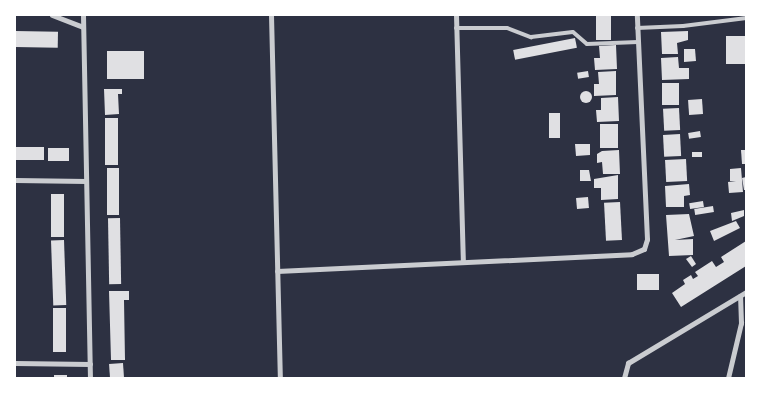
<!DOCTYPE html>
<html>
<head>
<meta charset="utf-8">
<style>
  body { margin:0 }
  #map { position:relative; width:761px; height:393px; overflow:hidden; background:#2d3142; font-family:Cabin,sans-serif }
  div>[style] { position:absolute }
  .building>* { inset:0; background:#e0e0e3; transform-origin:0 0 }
  .round { border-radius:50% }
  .service>* { height:4px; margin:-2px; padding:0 2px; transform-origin:2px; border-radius:2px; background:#caccd0 }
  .minor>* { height:5px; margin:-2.5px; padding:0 2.5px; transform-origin:2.5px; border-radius:2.5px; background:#caccd0 }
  span { translate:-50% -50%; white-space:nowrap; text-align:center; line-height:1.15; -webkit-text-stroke:5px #fff; paint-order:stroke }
  .frame { position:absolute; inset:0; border:16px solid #fff; pointer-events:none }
</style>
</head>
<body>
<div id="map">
  <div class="building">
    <div style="left:596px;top:15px;width:15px;height:25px"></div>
    <div style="left:15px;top:31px;width:43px;height:16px;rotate:1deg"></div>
    <div style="clip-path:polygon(688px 31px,688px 40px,677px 43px,678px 54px,662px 54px,661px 32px)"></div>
    <div style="left:746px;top:36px;width:28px;height:20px;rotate:90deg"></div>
    <div style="left:575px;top:38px;width:10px;height:63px;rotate:79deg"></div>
    <div style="clip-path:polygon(616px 45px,617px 69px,595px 70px,594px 58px,600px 58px,599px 46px)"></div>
    <div style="clip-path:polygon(684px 49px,695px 49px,696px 61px,684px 62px)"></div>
    <div style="left:107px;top:51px;width:37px;height:28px"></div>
    <div style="clip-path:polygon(678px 57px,679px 68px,689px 68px,689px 79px,662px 80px,661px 58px)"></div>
    <div style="left:588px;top:71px;width:6px;height:11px;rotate:81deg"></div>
    <div style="clip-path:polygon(616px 71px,616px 95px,594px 96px,594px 84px,599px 84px,598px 72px)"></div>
    <div style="left:662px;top:83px;width:17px;height:22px"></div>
    <div style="clip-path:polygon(104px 89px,122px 89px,122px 94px,118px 94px,119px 114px,105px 115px)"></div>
    <div class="round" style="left:580px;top:91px;width:12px;height:12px"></div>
    <div style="clip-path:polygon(618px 97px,619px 121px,597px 122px,596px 110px,601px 110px,601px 98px)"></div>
    <div style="left:702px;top:99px;width:15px;height:14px;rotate:86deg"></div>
    <div style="left:679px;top:108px;width:22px;height:16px;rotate:87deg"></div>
    <div style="left:549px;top:113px;width:11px;height:25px"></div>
    <div style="left:105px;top:118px;width:13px;height:47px"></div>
    <div style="left:600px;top:124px;width:18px;height:24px"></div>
    <div style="left:700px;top:131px;width:6px;height:12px;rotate:81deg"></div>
    <div style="left:680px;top:134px;width:22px;height:17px;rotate:87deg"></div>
    <div style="clip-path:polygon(575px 144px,590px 144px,590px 155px,576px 156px)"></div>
    <div style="left:15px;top:147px;width:29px;height:13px"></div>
    <div style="left:48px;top:148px;width:21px;height:13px"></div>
    <div style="clip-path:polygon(619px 150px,620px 174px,603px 174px,602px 162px,597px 163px,597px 154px,602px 151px)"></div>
    <div style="clip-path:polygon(741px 150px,746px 150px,746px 164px,742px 164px)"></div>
    <div style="left:692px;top:152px;width:10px;height:5px"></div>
    <div style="left:686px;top:159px;width:22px;height:21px;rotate:87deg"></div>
    <div style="left:107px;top:168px;width:12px;height:47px"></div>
    <div style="clip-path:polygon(741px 168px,743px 192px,729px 193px,728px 182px,736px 181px,730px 181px,730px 169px)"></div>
    <div style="clip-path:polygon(580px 170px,589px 170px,591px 181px,580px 181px)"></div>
    <div style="clip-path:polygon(618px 175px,618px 199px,601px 200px,601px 188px,594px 188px,594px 179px)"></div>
    <div style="clip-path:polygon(746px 177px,746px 190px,744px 190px,742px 178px)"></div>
    <div style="clip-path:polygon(689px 184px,690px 195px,684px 196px,684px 207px,666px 207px,665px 186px)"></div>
    <div style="left:51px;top:194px;width:13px;height:43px"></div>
    <div style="left:588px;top:197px;width:11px;height:12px;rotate:85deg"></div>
    <div style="left:703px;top:201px;width:6px;height:14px;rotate:81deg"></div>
    <div style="left:620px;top:202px;width:38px;height:16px;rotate:87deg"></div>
    <div style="left:713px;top:206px;width:6px;height:19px;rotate:81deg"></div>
    <div style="clip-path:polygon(744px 210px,744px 216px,732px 221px,731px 213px)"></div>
    <div style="clip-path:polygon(689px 214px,694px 236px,675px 240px,693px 239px,693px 255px,669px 256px,666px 215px)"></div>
    <div style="left:120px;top:218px;width:66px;height:12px;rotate:89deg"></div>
    <div style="clip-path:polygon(736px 221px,740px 228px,714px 241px,710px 231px)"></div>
    <div style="left:64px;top:240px;width:65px;height:13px;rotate:88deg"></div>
    <div style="clip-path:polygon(746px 241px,746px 266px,681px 307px,672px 293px,685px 284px,683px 280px,691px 275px,693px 279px,698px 276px,695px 272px,712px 261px,716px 267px,724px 262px,721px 257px)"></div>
    <div style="clip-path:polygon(691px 256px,696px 264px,692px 267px,686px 259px)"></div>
    <div style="left:637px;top:274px;width:22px;height:16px"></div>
    <div style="clip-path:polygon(109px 291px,129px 291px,129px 300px,124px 300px,125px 360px,111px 360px)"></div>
    <div style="left:53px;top:308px;width:13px;height:44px"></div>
    <div style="left:123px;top:363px;width:15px;height:14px;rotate:86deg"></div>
    <div style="left:54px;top:375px;width:13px;height:3px"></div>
  </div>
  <div class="service">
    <div style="left:456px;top:28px;width:51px"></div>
    <div style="left:507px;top:28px;width:26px;rotate:21deg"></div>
    <div style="left:531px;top:37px;width:42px;rotate:-6.8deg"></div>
    <div style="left:573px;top:32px;width:18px;rotate:41deg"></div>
    <div style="left:587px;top:44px;width:51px;rotate:-2.2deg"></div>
    <div style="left:637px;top:28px;width:46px;rotate:-2.5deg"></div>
    <div style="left:683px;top:26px;width:64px;rotate:-7.2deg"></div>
  </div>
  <div class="minor">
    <div style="left:52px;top:15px;width:33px;rotate:21deg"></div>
    <div style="left:83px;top:15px;width:363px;rotate:88.9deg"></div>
    <div style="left:271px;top:15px;width:363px;rotate:88.6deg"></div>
    <div style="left:456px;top:15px;width:247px;rotate:88.4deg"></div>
    <div style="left:15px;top:180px;width:71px;rotate:0.8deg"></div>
    <div style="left:277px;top:271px;width:355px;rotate:-2.7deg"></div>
    <div style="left:632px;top:254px;width:13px;rotate:-23deg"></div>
    <div style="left:644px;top:249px;width:10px;rotate:-73deg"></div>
    <div style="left:647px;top:239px;width:224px;rotate:-92.6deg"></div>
    <div style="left:15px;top:363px;width:75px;rotate:0.8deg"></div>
    <div style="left:624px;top:378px;width:16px;rotate:-75deg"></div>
    <div style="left:628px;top:363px;width:138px;rotate:-31deg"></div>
    <div style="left:728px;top:378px;width:57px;rotate:-76.7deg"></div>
    <div style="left:741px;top:323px;width:27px;rotate:-92deg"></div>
  </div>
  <div class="frame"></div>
</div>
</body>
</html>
